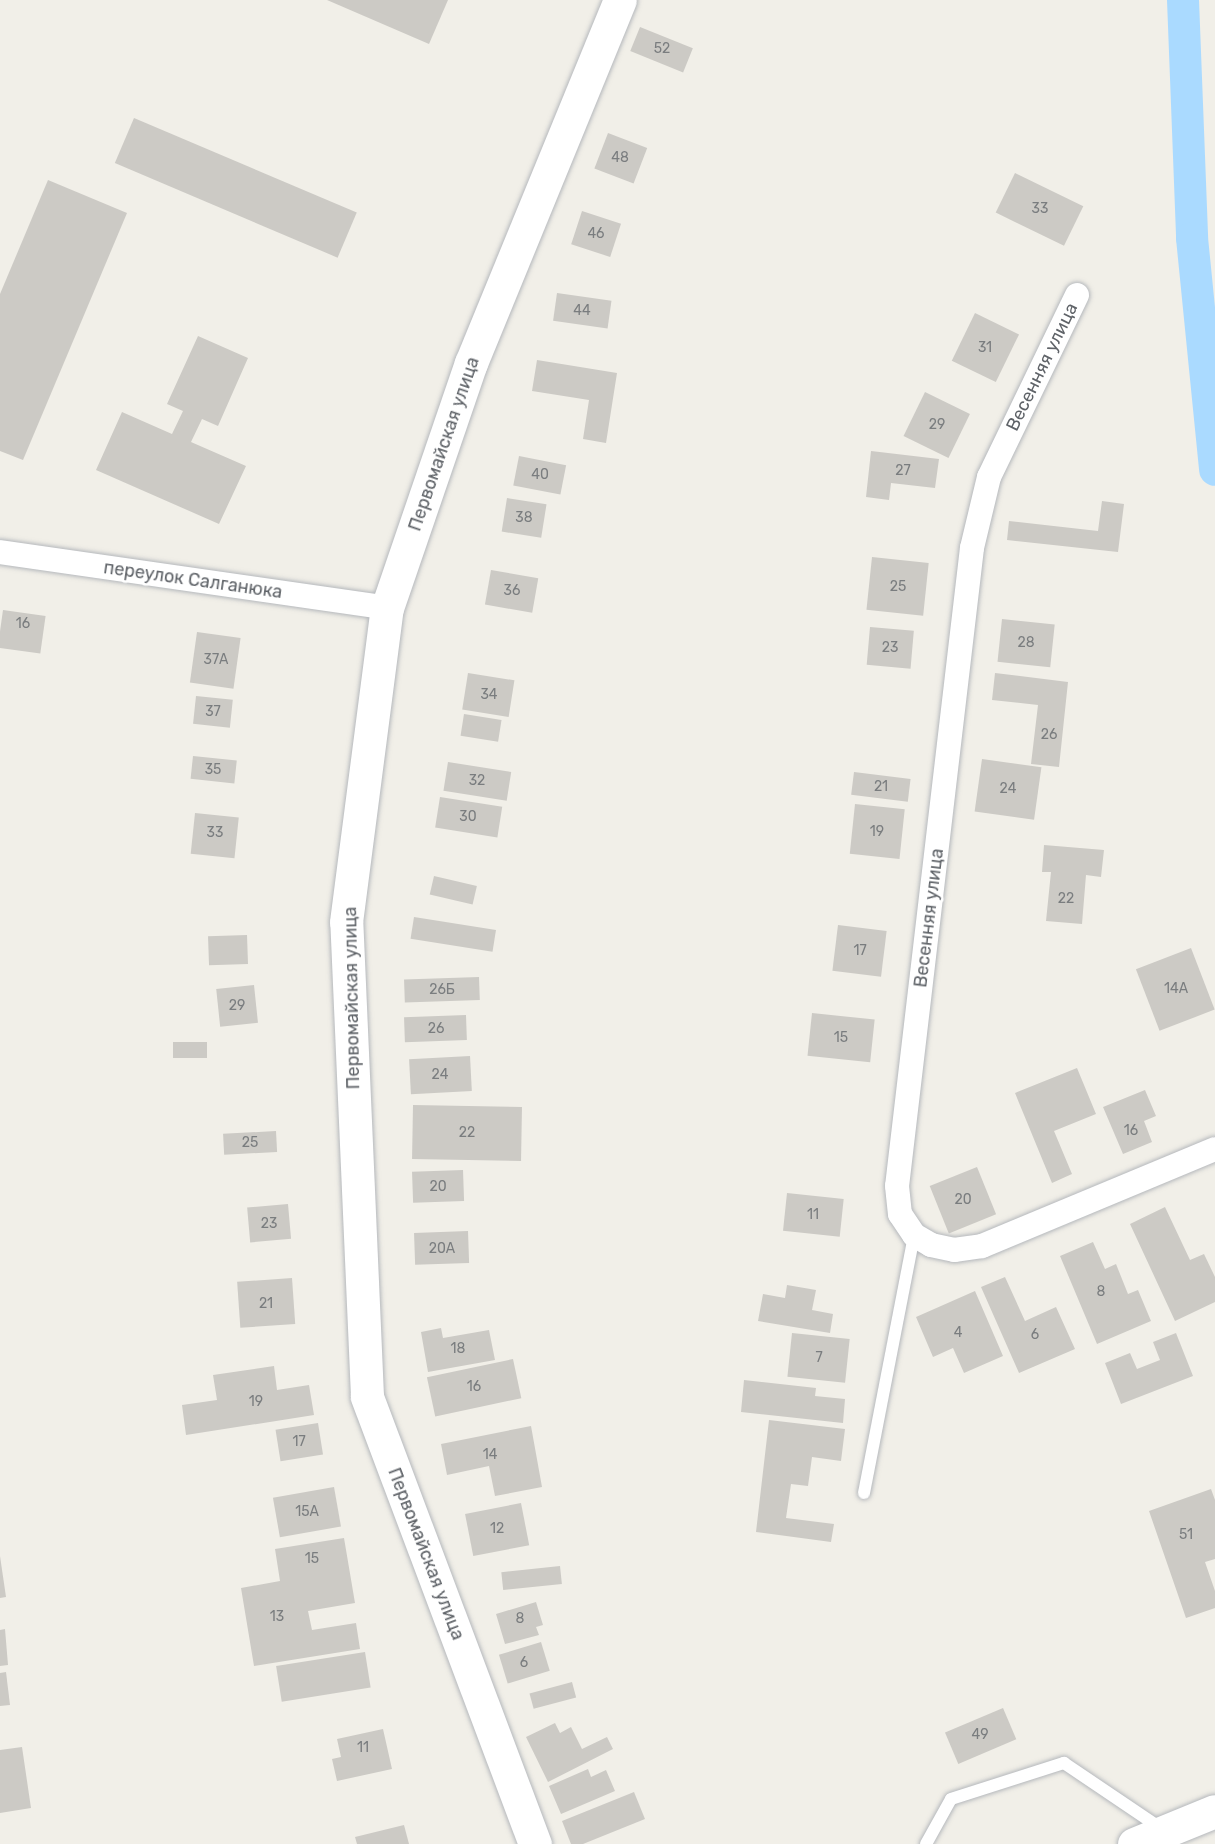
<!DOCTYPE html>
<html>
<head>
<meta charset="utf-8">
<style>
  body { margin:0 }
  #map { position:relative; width:1215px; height:1844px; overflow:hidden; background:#f1efe8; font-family:Rubik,sans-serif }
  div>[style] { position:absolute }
  .canal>* { height:32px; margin:-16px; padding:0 16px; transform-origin:16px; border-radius:16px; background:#aadaff }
  .building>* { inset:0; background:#cccac5; transform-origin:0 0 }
  .roads { filter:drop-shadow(0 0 2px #b5b8bc) drop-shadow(0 0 2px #b5b8bc) }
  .service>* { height:12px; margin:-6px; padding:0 6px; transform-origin:6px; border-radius:6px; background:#fff }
  .minor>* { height:24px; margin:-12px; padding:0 12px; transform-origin:12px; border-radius:12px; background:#fff }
  .secondary>* { height:33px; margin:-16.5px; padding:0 16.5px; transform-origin:16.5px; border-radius:16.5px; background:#fff }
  span { translate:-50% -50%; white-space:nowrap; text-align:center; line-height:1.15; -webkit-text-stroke:5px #fff; paint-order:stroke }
  .number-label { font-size:14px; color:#7a7d7f }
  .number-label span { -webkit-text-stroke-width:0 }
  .street-label { font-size:18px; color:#5f6368 }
</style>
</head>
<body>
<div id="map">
  <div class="canal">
    <div style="left:1183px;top:0;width:238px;rotate:87.8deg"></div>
    <div style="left:1192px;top:238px;width:233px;rotate:84.3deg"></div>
  </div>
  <div class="building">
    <div style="clip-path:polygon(327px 0,448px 0,429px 44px)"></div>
    <div style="left:640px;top:27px;width:57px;height:26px;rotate:22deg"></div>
    <div style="left:134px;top:118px;width:242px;height:49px;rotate:23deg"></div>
    <div style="left:608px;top:133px;width:42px;height:38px;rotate:21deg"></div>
    <div style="left:1015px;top:173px;width:76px;height:44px;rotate:26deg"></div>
    <div style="clip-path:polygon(48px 180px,127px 213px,23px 460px,0 451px,0 294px)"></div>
    <div style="left:582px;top:211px;width:41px;height:35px;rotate:18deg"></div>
    <div style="left:557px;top:293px;width:55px;height:28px;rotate:8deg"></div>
    <div style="left:975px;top:313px;width:49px;height:53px;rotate:26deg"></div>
    <div style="clip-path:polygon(198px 336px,248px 358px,218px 426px,202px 419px,191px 442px,246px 466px,219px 524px,96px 470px,122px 412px,172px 434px,183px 411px,167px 404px)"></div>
    <div style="clip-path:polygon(537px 360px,617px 373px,606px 443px,583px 439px,589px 400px,532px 391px)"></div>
    <div style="left:925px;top:392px;width:50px;height:49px;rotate:26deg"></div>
    <div style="clip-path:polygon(871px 451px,939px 459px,935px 488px,891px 483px,889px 500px,866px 497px)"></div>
    <div style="left:519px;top:456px;width:48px;height:30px;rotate:11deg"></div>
    <div style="left:507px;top:498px;width:40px;height:34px;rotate:9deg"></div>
    <div style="clip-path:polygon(1102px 501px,1124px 504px,1118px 552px,1007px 540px,1009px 521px,1098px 531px)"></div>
    <div style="left:872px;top:557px;width:57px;height:53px;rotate:6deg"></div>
    <div style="left:491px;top:570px;width:48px;height:35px;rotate:10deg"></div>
    <div style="left:3px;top:610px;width:43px;height:38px;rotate:8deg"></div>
    <div style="left:1002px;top:619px;width:53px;height:43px;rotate:6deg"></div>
    <div style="left:870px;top:627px;width:44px;height:38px;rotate:5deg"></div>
    <div style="left:197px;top:632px;width:44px;height:51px;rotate:8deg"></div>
    <div style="left:468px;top:673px;width:47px;height:37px;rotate:9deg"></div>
    <div style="clip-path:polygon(995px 673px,1068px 682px,1059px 767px,1031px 764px,1038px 705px,992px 700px)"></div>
    <div style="left:196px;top:696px;width:37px;height:28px;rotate:6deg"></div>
    <div style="left:464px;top:714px;width:38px;height:22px;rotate:9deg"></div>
    <div style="left:193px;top:756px;width:44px;height:23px;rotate:6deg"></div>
    <div style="left:982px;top:759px;width:60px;height:53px;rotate:8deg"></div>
    <div style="left:448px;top:762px;width:64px;height:29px;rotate:9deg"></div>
    <div style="left:854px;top:772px;width:57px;height:23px;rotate:7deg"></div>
    <div style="left:440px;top:797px;width:63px;height:31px;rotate:9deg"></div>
    <div style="left:855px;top:804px;width:50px;height:50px;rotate:6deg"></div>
    <div style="left:195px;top:813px;width:44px;height:41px;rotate:6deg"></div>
    <div style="clip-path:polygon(1044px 845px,1104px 850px,1101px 877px,1086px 875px,1082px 924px,1046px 921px,1051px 872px,1042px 872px)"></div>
    <div style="left:434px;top:876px;width:44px;height:19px;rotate:13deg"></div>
    <div style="left:414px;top:917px;width:83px;height:22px;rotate:9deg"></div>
    <div style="left:838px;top:925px;width:49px;height:46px;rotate:7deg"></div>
    <div style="left:247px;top:935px;width:29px;height:39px;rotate:88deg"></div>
    <div style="left:1191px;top:948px;width:66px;height:59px;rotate:69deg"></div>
    <div style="left:479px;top:977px;width:23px;height:75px;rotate:88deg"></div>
    <div style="left:254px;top:985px;width:38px;height:38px;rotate:84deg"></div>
    <div style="left:812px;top:1013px;width:63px;height:43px;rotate:6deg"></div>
    <div style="left:466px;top:1015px;width:25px;height:62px;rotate:88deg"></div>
    <div style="left:207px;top:1042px;width:16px;height:34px;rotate:90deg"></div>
    <div style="left:470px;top:1056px;width:35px;height:61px;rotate:87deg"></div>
    <div style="clip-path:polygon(1077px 1068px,1096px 1114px,1054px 1131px,1072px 1174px,1052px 1183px,1015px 1093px)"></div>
    <div style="clip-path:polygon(1145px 1090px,1156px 1116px,1144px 1121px,1152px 1142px,1123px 1154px,1103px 1107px)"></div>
    <div style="left:413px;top:1105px;width:109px;height:54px;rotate:1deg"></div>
    <div style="left:276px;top:1131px;width:21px;height:53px;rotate:87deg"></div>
    <div style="left:977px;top:1167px;width:51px;height:51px;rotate:68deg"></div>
    <div style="left:463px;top:1170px;width:31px;height:51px;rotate:88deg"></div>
    <div style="left:787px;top:1193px;width:57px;height:38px;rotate:6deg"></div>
    <div style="left:288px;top:1204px;width:35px;height:41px;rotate:85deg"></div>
    <div style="clip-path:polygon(1165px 1207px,1190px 1260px,1204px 1254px,1215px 1277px,1215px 1302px,1175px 1321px,1130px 1224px)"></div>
    <div style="left:468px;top:1231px;width:32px;height:54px;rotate:88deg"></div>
    <div style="clip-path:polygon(1093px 1242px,1105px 1269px,1116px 1264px,1128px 1294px,1138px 1290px,1151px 1321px,1097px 1344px,1060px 1256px)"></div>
    <div style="clip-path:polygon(1005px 1277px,1025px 1321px,1056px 1307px,1075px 1349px,1019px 1373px,981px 1287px)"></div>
    <div style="left:292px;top:1278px;width:46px;height:55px;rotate:86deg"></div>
    <div style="clip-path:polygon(787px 1285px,816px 1290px,812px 1310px,833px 1314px,830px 1333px,758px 1321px,763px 1294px,785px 1298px)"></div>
    <div style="clip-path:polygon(975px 1291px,1003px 1356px,964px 1373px,953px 1348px,933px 1357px,916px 1317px)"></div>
    <div style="clip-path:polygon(441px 1328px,443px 1338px,489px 1330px,495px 1360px,428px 1372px,421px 1332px)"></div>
    <div style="left:792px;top:1333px;width:58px;height:44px;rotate:6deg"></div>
    <div style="clip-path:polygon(1176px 1333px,1193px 1376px,1121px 1404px,1105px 1363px,1130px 1353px,1137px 1369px,1160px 1360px,1153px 1342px)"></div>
    <div style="left:513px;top:1359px;width:40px;height:88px;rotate:78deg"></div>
    <div style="clip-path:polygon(274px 1366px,277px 1390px,309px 1385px,314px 1415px,186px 1435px,182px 1405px,217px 1400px,213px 1375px)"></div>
    <div style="clip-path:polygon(744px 1380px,816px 1388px,815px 1396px,845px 1399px,843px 1423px,741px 1412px)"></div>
    <div style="clip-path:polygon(769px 1420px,845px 1429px,841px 1461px,812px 1457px,808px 1486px,791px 1484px,786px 1518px,834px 1524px,831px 1542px,756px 1532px)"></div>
    <div style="left:318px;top:1423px;width:32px;height:43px;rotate:81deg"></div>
    <div style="clip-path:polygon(531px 1426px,542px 1487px,495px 1496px,489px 1466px,447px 1475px,441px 1444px)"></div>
    <div style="left:334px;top:1487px;width:40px;height:62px;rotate:80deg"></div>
    <div style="clip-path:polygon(1211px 1489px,1215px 1500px,1215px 1559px,1205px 1562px,1215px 1591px,1215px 1608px,1186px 1618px,1149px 1511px)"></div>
    <div style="left:521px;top:1503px;width:43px;height:57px;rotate:79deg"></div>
    <div style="clip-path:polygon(344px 1538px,355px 1603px,308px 1611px,312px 1630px,356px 1623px,360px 1649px,254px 1666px,241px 1588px,280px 1581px,275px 1549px)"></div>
    <div style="clip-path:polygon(0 1556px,6px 1597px,0 1598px)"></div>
    <div style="left:560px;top:1566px;width:18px;height:59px;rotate:84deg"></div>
    <div style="clip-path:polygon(536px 1602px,543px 1625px,536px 1627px,539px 1635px,505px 1644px,496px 1614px)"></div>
    <div style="clip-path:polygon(5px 1629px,8px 1665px,0 1666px,0 1630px)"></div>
    <div style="left:541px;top:1642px;width:30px;height:44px;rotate:73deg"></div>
    <div style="left:365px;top:1652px;width:36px;height:90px;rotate:81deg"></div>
    <div style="clip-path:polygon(6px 1672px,10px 1705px,0 1706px,0 1673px)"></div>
    <div style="left:572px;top:1682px;width:16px;height:44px;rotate:75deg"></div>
    <div style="left:1003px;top:1708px;width:34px;height:63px;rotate:67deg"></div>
    <div style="clip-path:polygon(555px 1723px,560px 1733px,571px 1727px,582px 1749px,607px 1737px,613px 1749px,548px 1782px,526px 1737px)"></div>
    <div style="clip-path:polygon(383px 1729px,392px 1769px,337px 1781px,332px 1759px,341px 1757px,337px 1739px)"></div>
    <div style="clip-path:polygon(22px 1747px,31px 1808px,0 1813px,0 1750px)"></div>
    <div style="clip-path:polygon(588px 1769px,591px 1777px,606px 1770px,615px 1791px,561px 1814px,549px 1786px)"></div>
    <div style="clip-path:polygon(634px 1792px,645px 1819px,583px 1844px,571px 1844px,562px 1821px)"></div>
    <div style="clip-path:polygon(404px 1825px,409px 1844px,357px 1844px,355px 1837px)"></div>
  </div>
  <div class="roads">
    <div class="service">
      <div style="left:864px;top:1493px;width:263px;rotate:-79deg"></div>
      <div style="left:926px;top:1844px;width:51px;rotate:-60.9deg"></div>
      <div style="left:951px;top:1799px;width:119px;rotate:-17.7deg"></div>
      <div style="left:1064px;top:1763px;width:118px;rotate:34deg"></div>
    </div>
    <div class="minor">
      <div style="left:1077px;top:295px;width:202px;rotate:115.8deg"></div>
      <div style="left:989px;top:477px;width:73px;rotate:103.5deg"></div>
      <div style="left:972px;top:548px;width:642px;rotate:96.7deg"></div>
      <div style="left:897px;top:1186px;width:28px;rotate:84deg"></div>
      <div style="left:900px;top:1214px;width:25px;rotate:56deg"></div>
      <div style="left:914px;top:1235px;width:20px;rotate:30deg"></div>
      <div style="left:931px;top:1245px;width:24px;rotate:12deg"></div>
      <div style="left:954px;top:1250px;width:28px;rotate:-8deg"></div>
      <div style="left:982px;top:1246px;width:252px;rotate:-22.6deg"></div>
      <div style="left:0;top:552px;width:391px;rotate:8.2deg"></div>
    </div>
    <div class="secondary">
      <div style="left:535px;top:1844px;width:478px;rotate:-110.6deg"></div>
      <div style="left:367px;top:1396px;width:474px;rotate:-92.5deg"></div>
      <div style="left:346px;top:922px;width:317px;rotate:-82.6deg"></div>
      <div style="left:387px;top:608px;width:259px;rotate:-71.1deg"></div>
      <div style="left:471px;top:363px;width:392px;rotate:-67.7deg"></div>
      <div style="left:1134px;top:1844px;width:87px;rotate:-22.2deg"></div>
    </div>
  </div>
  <div class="number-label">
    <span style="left:662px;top:49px">52</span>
    <span style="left:620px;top:158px">48</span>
    <span style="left:1040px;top:209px">33</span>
    <span style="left:596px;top:234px">46</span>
    <span style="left:582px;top:311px">44</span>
    <span style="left:985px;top:348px">31</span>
    <span style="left:937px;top:425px">29</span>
    <span style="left:903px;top:471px">27</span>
    <span style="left:540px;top:475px">40</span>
    <span style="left:524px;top:518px">38</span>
    <span style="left:898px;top:587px">25</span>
    <span style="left:512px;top:591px">36</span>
    <span style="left:23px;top:624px">16</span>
    <span style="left:1026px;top:643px">28</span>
    <span style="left:890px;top:648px">23</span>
    <span style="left:216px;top:660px">37А</span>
    <span style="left:489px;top:695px">34</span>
    <span style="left:213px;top:712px">37</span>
    <span style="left:1049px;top:735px">26</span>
    <span style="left:213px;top:770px">35</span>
    <span style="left:477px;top:781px">32</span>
    <span style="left:881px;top:787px">21</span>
    <span style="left:1008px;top:789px">24</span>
    <span style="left:468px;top:817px">30</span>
    <span style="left:877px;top:832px">19</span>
    <span style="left:215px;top:833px">33</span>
    <span style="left:1066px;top:899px">22</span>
    <span style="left:860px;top:951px">17</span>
    <span style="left:1176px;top:989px">14А</span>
    <span style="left:442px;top:990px">26Б</span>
    <span style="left:237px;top:1006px">29</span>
    <span style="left:436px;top:1029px">26</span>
    <span style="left:841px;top:1038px">15</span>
    <span style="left:440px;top:1075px">24</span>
    <span style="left:1131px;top:1131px">16</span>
    <span style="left:467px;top:1133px">22</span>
    <span style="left:250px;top:1143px">25</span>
    <span style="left:438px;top:1187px">20</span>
    <span style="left:963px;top:1200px">20</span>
    <span style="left:813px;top:1215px">11</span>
    <span style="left:269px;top:1224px">23</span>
    <span style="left:442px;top:1249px">20А</span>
    <span style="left:1101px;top:1292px">8</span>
    <span style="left:266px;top:1304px">21</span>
    <span style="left:958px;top:1333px">4</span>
    <span style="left:1035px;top:1335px">6</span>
    <span style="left:458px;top:1349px">18</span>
    <span style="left:819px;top:1358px">7</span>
    <span style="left:474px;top:1387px">16</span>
    <span style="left:256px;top:1402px">19</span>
    <span style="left:299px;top:1442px">17</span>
    <span style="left:490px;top:1455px">14</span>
    <span style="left:307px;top:1512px">15А</span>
    <span style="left:497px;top:1529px">12</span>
    <span style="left:1186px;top:1535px">51</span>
    <span style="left:312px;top:1559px">15</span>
    <span style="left:277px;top:1617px">13</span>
    <span style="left:520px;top:1619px">8</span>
    <span style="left:524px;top:1663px">6</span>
    <span style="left:980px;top:1735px">49</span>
    <span style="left:363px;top:1748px">11</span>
  </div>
  <div class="street-label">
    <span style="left:1042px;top:367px;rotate:-64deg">Весенняя улица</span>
    <span style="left:444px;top:444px;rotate:-71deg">Первомайская улица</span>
    <span style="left:193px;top:580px;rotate:8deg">переулок Салганюка</span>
    <span style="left:929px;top:918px;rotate:-83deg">Весенняя улица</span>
    <span style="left:352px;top:998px;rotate:-91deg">Первомайская улица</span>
    <span style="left:426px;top:1554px;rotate:69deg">Первомайская улица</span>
  </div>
</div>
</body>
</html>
